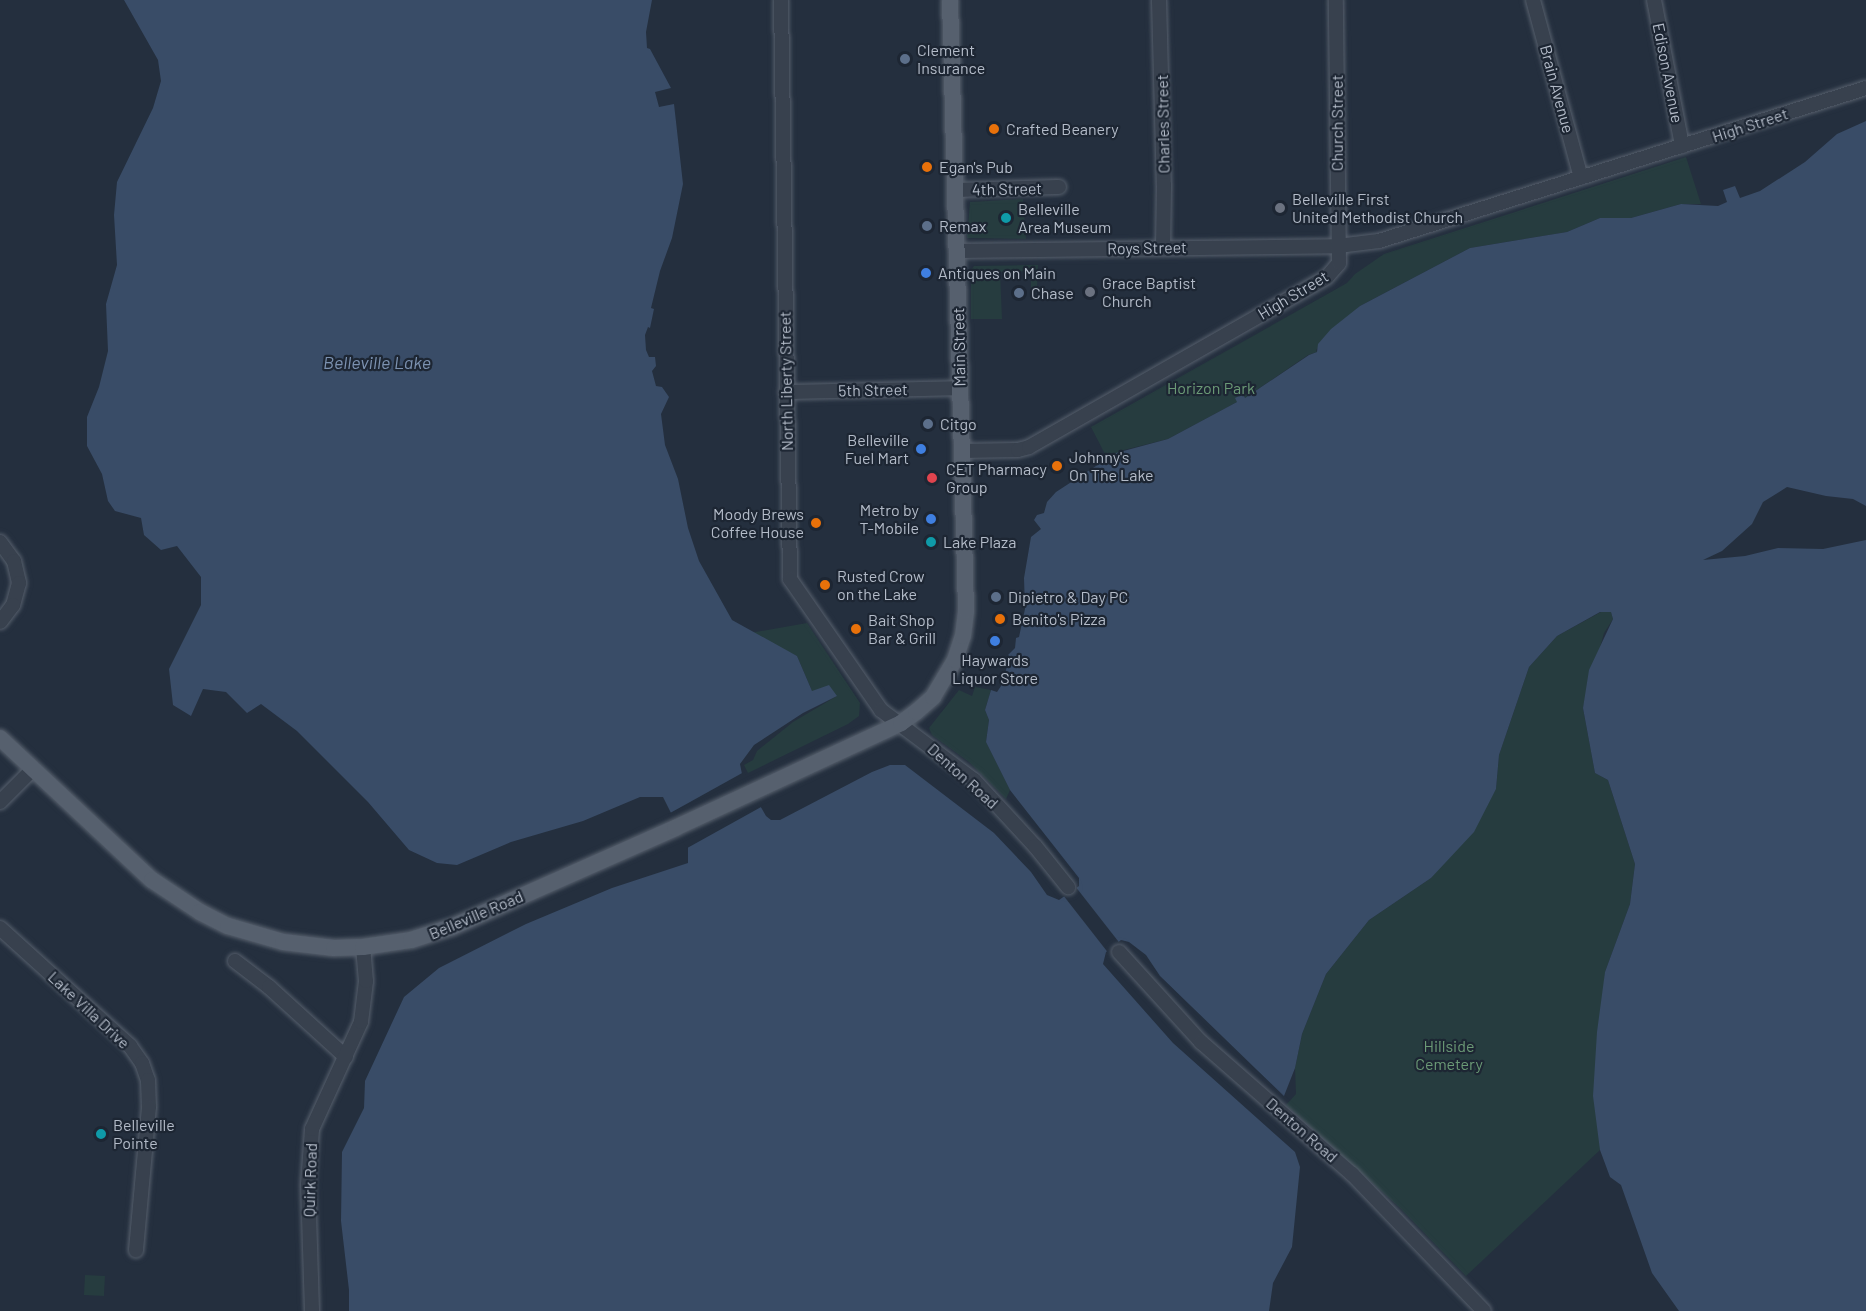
<!DOCTYPE html>
<html>
<head>
<meta charset="utf-8">
<style>
  body { margin:0 }
  #map { position:relative; width:1866px; height:1311px; overflow:hidden; background:#242f3e; font-family:Barlow,sans-serif }
  div>[style] { position:absolute }
  .green>* { inset:0; background:#263c3f; transform-origin:0 0 }
  .water>* { inset:0; background:#394c67 }
  .pier>* { inset:0; background:#242f3e; transform-origin:0 0 }
  .roads { filter:drop-shadow(0 0 2px #565f6c) drop-shadow(0 0 2px #565f6c) }
  .minor>* { height:14px; margin:-7px; padding:0 7px; transform-origin:7px; border-radius:7px; background:#38414e }
  .major>* { height:16px; margin:-8px; padding:0 8px; transform-origin:8px; border-radius:8px; background:#56606e }
  .dots>* { width:16px; height:16px; translate:-50% -50%; box-sizing:border-box; border:3px solid #1d2633; border-radius:50% }
  span { translate:-50% -50%; white-space:nowrap; text-align:center; line-height:1.15; -webkit-text-stroke:4.5px #1d2633; paint-order:stroke }
  .poi-label { font-size:16px; color:#b4bcc9 }
  .left { translate:0 -50%; text-align:left }
  .right { translate:-100% -50%; text-align:right }
  .street-label { font-size:16px; color:#b4bcc9 }
  .park-label { font-size:16px; color:#6b9a76 }
  .water-label { font-size:18px; color:#7c92b1; font-style:italic }
</style>
</head>
<body>
<div id="map">
  <div class="green">
    <div style="clip-path:polygon(1686px 157px,1701px 204px,1681px 204px,1631px 218px,1600px 218px,1567px 232px,1470px 248px,1360px 306px,1316px 350px,1317px 352px,1308px 355px,1245px 398px,1243px 394px,1237px 402px,1168px 439px,1124px 450px,1107px 458px,1091px 427px,1347px 283px,1355px 274px,1384px 254px)"></div>
    <div style="clip-path:polygon(1023px 199px,1026px 239px,967px 238px,970px 202px)"></div>
    <div style="clip-path:polygon(1038px 265px,1037px 288px,1031px 289px,1031px 271px,1000px 272px,1002px 319px,971px 319px,971px 270px,974px 266px)"></div>
    <div style="clip-path:polygon(1601px 612px,1611px 612px,1613px 619px,1604px 633px,1583px 708px,1595px 773px,1608px 780px,1635px 864px,1630px 904px,1605px 972px,1600px 1150px,1466px 1276px,1400px 1208px,1286px 1105px,1296px 1094px,1295px 1068px,1302px 1034px,1326px 974px,1369px 920px,1431px 878px,1496px 789px,1499px 755px,1529px 667px,1557px 636px)"></div>
    <div style="clip-path:polygon(807px 623px,860px 703px,859px 716px,848px 724px,748px 773px,744px 765px,753px 760px,757px 751px,793px 722px,837px 696px,812px 691px,797px 656px,750px 633px)"></div>
    <div style="clip-path:polygon(975px 687px,991px 690px,985px 710px,989px 720px,986px 742px,1010px 790px,1006px 799px,969px 762px,932px 735px,929px 728px,959px 690px,972px 696px)"></div>
    <div style="left:85px;top:1275px;width:20px;height:20px;rotate:3deg"></div>
  </div>
  <div class="water">
    <div style="clip-path:polygon(124px 0,652px 0,646px 32px,647px 48px,650px 49px,671px 88px,655px 92px,659px 107px,674px 104px,683px 184px,672px 238px,660px 271px,651px 308px,654px 309px,650px 328px,648px 327px,645px 335px,646px 350px,649px 357px,655px 357px,656px 366px,652px 371px,656px 386px,662px 387px,669px 397px,661px 414px,665px 445px,678px 479px,688px 528px,699px 561px,732px 620px,797px 656px,812px 691px,829px 685px,837px 696px,803px 713px,754px 745px,740px 764px,742px 774px,766px 816px,771px 820px,780px 820px,872px 772px,890px 765px,905px 765px,994px 833px,1031px 872px,1047px 895px,1059px 900px,1079px 886px,1079px 878px,1010px 790px,986px 742px,989px 720px,985px 710px,991px 690px,997px 692px,1001px 686px,1010px 657px,1008px 655px,1015px 648px,1016px 638px,1019px 637px,1025px 609px,1024px 578px,1031px 537px,1041px 529px,1034px 520px,1037px 515px,1044px 513px,1047px 502px,1056px 492px,1116px 453px,1168px 439px,1237px 402px,1235px 398px,1243px 394px,1245px 398px,1309px 355px,1317px 352px,1318px 344px,1331px 329px,1360px 306px,1470px 248px,1567px 232px,1600px 218px,1631px 218px,1681px 204px,1718px 206px,1727px 202px,1723px 190px,1735px 186px,1740px 198px,1760px 191px,1805px 162px,1837px 134px,1866px 121px,1866px 506px,1853px 499px,1826px 496px,1787px 487px,1763px 502px,1752px 524px,1722px 551px,1703px 560px,1745px 556px,1778px 548px,1823px 549px,1866px 540px,1866px 1311px,1679px 1311px,1652px 1273px,1621px 1185px,1610px 1177px,1600px 1150px,1593px 1096px,1597px 1032px,1605px 972px,1630px 904px,1635px 864px,1608px 780px,1595px 773px,1583px 708px,1589px 670px,1613px 619px,1611px 612px,1600px 612px,1557px 636px,1529px 667px,1499px 755px,1496px 789px,1474px 832px,1431px 878px,1369px 920px,1326px 974px,1302px 1034px,1295px 1068px,1284px 1096px,1160px 976px,1146px 955px,1129px 942px,1121px 940px,1106px 952px,1103px 964px,1173px 1043px,1295px 1152px,1300px 1167px,1292px 1247px,1273px 1283px,1269px 1311px,349px 1311px,349px 1290px,341px 1221px,342px 1152px,364px 1108px,365px 1081px,404px 997px,439px 968px,526px 924px,612px 888px,688px 863px,688px 847px,663px 797px,640px 797px,583px 821px,511px 842px,457px 865px,437px 863px,409px 850px,368px 802px,297px 731px,261px 704px,247px 713px,226px 692px,203px 689px,191px 716px,173px 705px,169px 669px,201px 605px,201px 577px,177px 546px,161px 550px,144px 535px,141px 518px,115px 511px,108px 501px,102px 474px,87px 446px,87px 417px,99px 387px,108px 351px,106px 304px,117px 265px,114px 215px,117px 182px,153px 108px,161px 81px,158px 60px)"></div>
  </div>
  <div class="pier">
    <div style="left:744px;top:772px;width:39px;height:87px;rotate:61deg"></div>
    <div style="left:1075px;top:886px;width:74px;height:15px;rotate:52deg"></div>
  </div>
  <div class="roads">
    <div class="minor">
      <div style="left:781px;top:0;width:579px;rotate:89.11deg"></div>
      <div style="left:790px;top:579px;width:160px;rotate:55.2deg"></div>
      <div style="left:881px;top:710px;width:116px;rotate:37deg"></div>
      <div style="left:974px;top:780px;width:90px;rotate:47.3deg"></div>
      <div style="left:1035px;top:846px;width:53px;rotate:51.2deg"></div>
      <div style="left:1159px;top:0;width:185px;rotate:88.5deg"></div>
      <div style="left:1164px;top:185px;width:63px;rotate:90.9deg"></div>
      <div style="left:1533px;top:0;width:184px;rotate:74.9deg"></div>
      <div style="left:1654px;top:0;width:149px;rotate:79.1deg"></div>
      <div style="left:955px;top:190px;width:104px;rotate:-1.7deg"></div>
      <div style="left:956px;top:251px;width:382px;rotate:-0.7deg"></div>
      <div style="left:1338px;top:246px;width:41px;rotate:-7deg"></div>
      <div style="left:1379px;top:241px;width:510px;rotate:-17.44deg"></div>
      <div style="left:786px;top:392px;width:173px;rotate:-1.3deg"></div>
      <div style="left:961px;top:451px;width:57px;rotate:-1deg"></div>
      <div style="left:1018px;top:450px;width:11px;rotate:-15deg"></div>
      <div style="left:1029px;top:447px;width:343px;rotate:-29.7deg"></div>
      <div style="left:1327px;top:277px;width:18px;rotate:-49deg"></div>
      <div style="left:1339px;top:263px;width:263px;rotate:-90.7deg"></div>
      <div style="left:0;top:542px;width:24px;rotate:54deg"></div>
      <div style="left:14px;top:561px;width:23px;rotate:77deg"></div>
      <div style="left:19px;top:583px;width:23px;rotate:105deg"></div>
      <div style="left:13px;top:605px;width:21px;rotate:127deg"></div>
      <div style="left:0;top:802px;width:47px;rotate:-45deg"></div>
      <div style="left:0;top:928px;width:176px;rotate:42.2deg"></div>
      <div style="left:130px;top:1046px;width:21px;rotate:55deg"></div>
      <div style="left:142px;top:1063px;width:18px;rotate:71deg"></div>
      <div style="left:148px;top:1080px;width:27px;rotate:88deg"></div>
      <div style="left:149px;top:1107px;width:144px;rotate:95.2deg"></div>
      <div style="left:1119px;top:952px;width:122px;rotate:47.7deg"></div>
      <div style="left:1201px;top:1042px;width:201px;rotate:41.2deg"></div>
      <div style="left:1352px;top:1174px;width:190px;rotate:46.1deg"></div>
      <div style="left:235px;top:961px;width:43px;rotate:37.4deg"></div>
      <div style="left:269px;top:987px;width:104px;rotate:42.3deg"></div>
      <div style="left:312px;top:1311px;width:126px;rotate:-91.8deg"></div>
      <div style="left:308px;top:1185px;width:56px;rotate:-85.9deg"></div>
      <div style="left:312px;top:1129px;width:118px;rotate:-65.4deg"></div>
      <div style="left:361px;top:1022px;width:41px;rotate:-83deg"></div>
      <div style="left:366px;top:981px;width:34px;rotate:-95deg"></div>
    </div>
    <div class="major">
      <div style="left:0;top:738px;width:208px;rotate:43.1deg"></div>
      <div style="left:152px;top:880px;width:58px;rotate:33.7deg"></div>
      <div style="left:200px;top:912px;width:31px;rotate:27deg"></div>
      <div style="left:228px;top:926px;width:57px;rotate:16.2deg"></div>
      <div style="left:283px;top:942px;width:51px;rotate:6.7deg"></div>
      <div style="left:334px;top:948px;width:29px;rotate:-2deg"></div>
      <div style="left:363px;top:947px;width:49px;rotate:-8.3deg"></div>
      <div style="left:411px;top:940px;width:43px;rotate:-17.6deg"></div>
      <div style="left:452px;top:927px;width:244px;rotate:-23.9deg"></div>
      <div style="left:675px;top:828px;width:249px;rotate:-24.9deg"></div>
      <div style="left:901px;top:723px;width:19px;rotate:-36deg"></div>
      <div style="left:916px;top:712px;width:23px;rotate:-41deg"></div>
      <div style="left:933px;top:697px;width:43px;rotate:-59.3deg"></div>
      <div style="left:955px;top:660px;width:25px;rotate:-72deg"></div>
      <div style="left:963px;top:636px;width:26px;rotate:-83deg"></div>
      <div style="left:966px;top:610px;width:610px;rotate:-91.5deg"></div>
    </div>
  </div>
  <div class="dots">
    <div style="left:905px;top:59px;background:#5c6f8a"></div>
    <div style="left:994px;top:129px;background:#e8710a"></div>
    <div style="left:927px;top:167px;background:#e8710a"></div>
    <div style="left:1280px;top:208px;background:#6b7280"></div>
    <div style="left:1006px;top:218px;background:#0f9aa8"></div>
    <div style="left:927px;top:226px;background:#5c6f8a"></div>
    <div style="left:926px;top:273px;background:#3f7fe0"></div>
    <div style="left:1090px;top:292px;background:#6b7280"></div>
    <div style="left:1019px;top:293px;background:#5c6f8a"></div>
    <div style="left:928px;top:424px;background:#5c6f8a"></div>
    <div style="left:921px;top:449px;background:#3f7fe0"></div>
    <div style="left:1057px;top:466px;background:#e8710a"></div>
    <div style="left:932px;top:478px;background:#e0444e"></div>
    <div style="left:931px;top:519px;background:#3f7fe0"></div>
    <div style="left:816px;top:523px;background:#e8710a"></div>
    <div style="left:931px;top:542px;background:#0f9aa8"></div>
    <div style="left:825px;top:585px;background:#e8710a"></div>
    <div style="left:996px;top:597px;background:#5c6f8a"></div>
    <div style="left:1000px;top:619px;background:#e8710a"></div>
    <div style="left:856px;top:629px;background:#e8710a"></div>
    <div style="left:995px;top:641px;background:#3f7fe0"></div>
    <div style="left:101px;top:1134px;background:#0f9aa8"></div>
  </div>
  <div class="poi-label">
    <span class="left" style="left:917px;top:59px">Clement<br>Insurance</span>
    <span class="left" style="left:1006px;top:129px">Crafted Beanery</span>
    <span class="left" style="left:939px;top:167px">Egan's Pub</span>
    <span class="left" style="left:1292px;top:208px">Belleville First<br>United Methodist Church</span>
    <span class="left" style="left:1018px;top:218px">Belleville<br>Area Museum</span>
    <span class="left" style="left:939px;top:226px">Remax</span>
    <span class="left" style="left:938px;top:273px">Antiques on Main</span>
    <span class="left" style="left:1102px;top:292px">Grace Baptist<br>Church</span>
    <span class="left" style="left:1031px;top:293px">Chase</span>
    <span class="left" style="left:940px;top:424px">Citgo</span>
    <span class="right" style="left:909px;top:449px">Belleville<br>Fuel Mart</span>
    <span class="left" style="left:1069px;top:466px">Johnny's<br>On The Lake</span>
    <span class="left" style="left:946px;top:478px">CET Pharmacy<br>Group</span>
    <span class="right" style="left:919px;top:519px">Metro by<br>T-Mobile</span>
    <span class="right" style="left:804px;top:523px">Moody Brews<br>Coffee House</span>
    <span class="left" style="left:943px;top:542px">Lake Plaza</span>
    <span class="left" style="left:837px;top:585px">Rusted Crow<br>on the Lake</span>
    <span class="left" style="left:1008px;top:597px">Dipietro &amp; Day PC</span>
    <span class="left" style="left:1012px;top:619px">Benito's Pizza</span>
    <span class="left" style="left:868px;top:629px">Bait Shop<br>Bar &amp; Grill</span>
    <span style="left:995px;top:669px">Haywards<br>Liquor Store</span>
    <span class="left" style="left:113px;top:1134px">Belleville<br>Pointe</span>
  </div>
  <div class="street-label">
    <span style="left:1668px;top:73px;rotate:79deg">Edison Avenue</span>
    <span style="left:1557px;top:89px;rotate:75deg">Brain Avenue</span>
    <span style="left:1337px;top:123px;rotate:-90deg">Church Street</span>
    <span style="left:1163px;top:124px;rotate:-91deg">Charles Street</span>
    <span style="left:1750px;top:125px;rotate:-18deg">High Street</span>
    <span style="left:1007px;top:189px;rotate:-1deg">4th Street</span>
    <span style="left:1147px;top:248px;rotate:-1deg">Roys Street</span>
    <span style="left:1293px;top:295px;rotate:-31deg">High Street</span>
    <span style="left:959px;top:347px;rotate:-91deg">Main Street</span>
    <span style="left:786px;top:381px;rotate:-91deg">North Liberty Street</span>
    <span style="left:873px;top:390px;rotate:-1deg">5th Street</span>
    <span style="left:963px;top:776px;rotate:42deg">Denton Road</span>
    <span style="left:476px;top:915px;rotate:-23deg">Belleville Road</span>
    <span style="left:89px;top:1010px;rotate:43deg">Lake Villa Drive</span>
    <span style="left:1302px;top:1130px;rotate:41deg">Denton Road</span>
    <span style="left:310px;top:1180px;rotate:-88deg">Quirk Road</span>
  </div>
  <div class="park-label">
    <span style="left:1211px;top:388px">Horizon Park</span>
    <span style="left:1449px;top:1055px">Hillside<br>Cemetery</span>
  </div>
  <div class="water-label">
    <span style="left:377px;top:362px">Belleville Lake</span>
  </div>
</div>
</body>
</html>
